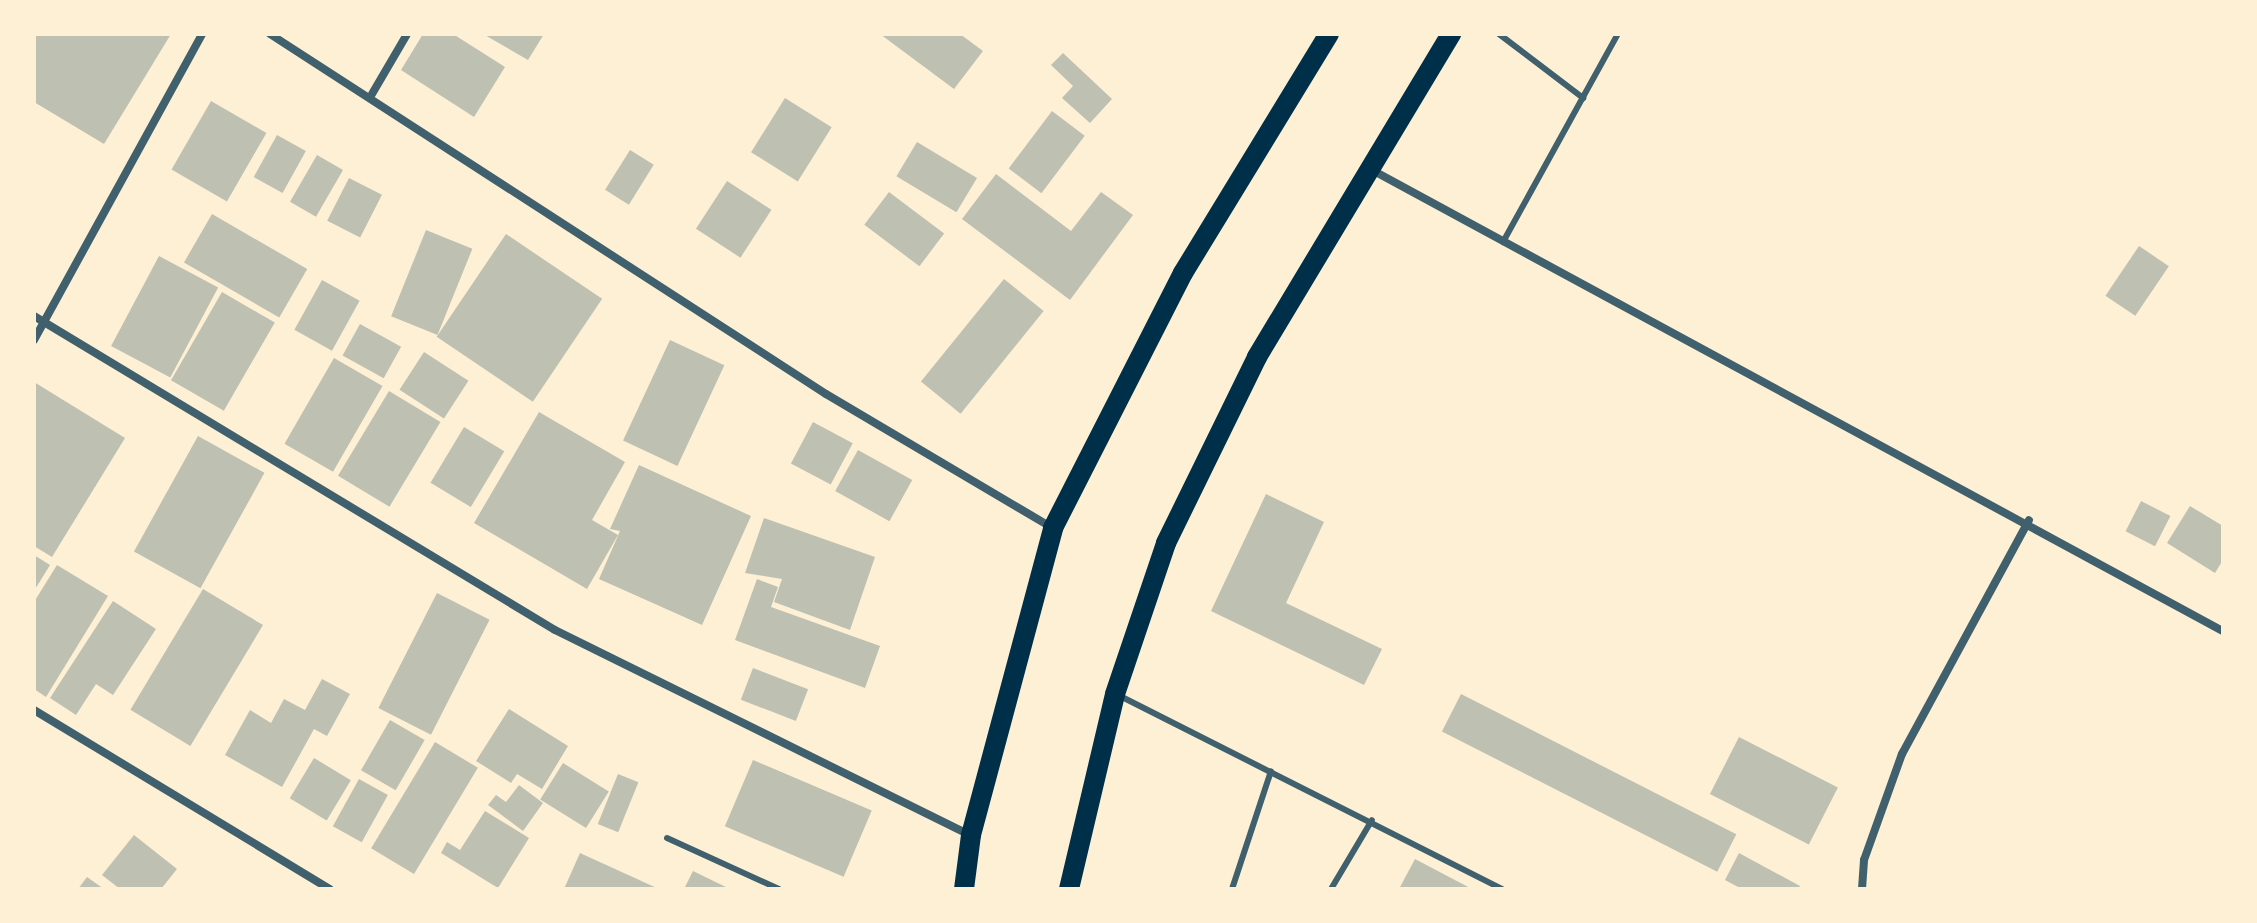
<!DOCTYPE html>
<html>
<head>
<meta charset="utf-8">
<style>
  body { margin:0 }
  #map { position:relative; width:2257px; height:923px; overflow:hidden; background:#fdf0d5; font-family:Raleway,sans-serif }
  div>[style] { position:absolute }
  .building>* { inset:0; background:#bec0b2; transform-origin:0 0 }
  .service>* { height:6px; margin:-3px; padding:0 3px; transform-origin:3px; border-radius:3px; background:#3f606c }
  .minor>* { height:8px; margin:-4px; padding:0 4px; transform-origin:4px; border-radius:4px; background:#3f606c }
  .primary>* { height:20px; margin:-10px; padding:0 10px; transform-origin:10px; border-radius:10px; background:#003049 }
  span { translate:-50% -50%; white-space:nowrap; text-align:center; line-height:1.15; -webkit-text-stroke:8px #fdf0d5; paint-order:stroke }
  .frame { position:absolute; inset:0; border:36px solid #fdf0d5; pointer-events:none }
</style>
</head>
<body>
<div id="map">
  <div class="building">
    <div style="clip-path:polygon(34px 34px,171px 34px,104px 144px,34px 102px)"></div>
    <div style="clip-path:polygon(423px 34px,453px 34px,505px 67px,474px 117px,401px 70px)"></div>
    <div style="clip-path:polygon(483px 34px,544px 34px,528px 60px)"></div>
    <div style="clip-path:polygon(880px 34px,960px 34px,983px 51px,954px 89px)"></div>
    <div style="clip-path:polygon(1063px 53px,1112px 99px,1090px 123px,1062px 98px,1073px 86px,1051px 65px)"></div>
    <div style="left:785px;top:98px;width:55px;height:64px;rotate:32deg"></div>
    <div style="left:211px;top:101px;width:64px;height:79px;rotate:30deg"></div>
    <div style="left:1052px;top:111px;width:41px;height:72px;rotate:37deg"></div>
    <div style="left:277px;top:135px;width:33px;height:48px;rotate:29deg"></div>
    <div style="left:917px;top:142px;width:70px;height:40px;rotate:31deg"></div>
    <div style="left:630px;top:150px;width:28px;height:47px;rotate:32deg"></div>
    <div style="left:317px;top:155px;width:30px;height:54px;rotate:30deg"></div>
    <div style="clip-path:polygon(996px 174px,1071px 231px,1101px 192px,1133px 215px,1070px 300px,962px 219px)"></div>
    <div style="left:349px;top:178px;width:37px;height:48px;rotate:27deg"></div>
    <div style="left:727px;top:181px;width:53px;height:57px;rotate:33deg"></div>
    <div style="left:889px;top:192px;width:69px;height:41px;rotate:37deg"></div>
    <div style="left:212px;top:214px;width:110px;height:56px;rotate:30deg"></div>
    <div style="left:426px;top:230px;width:50px;height:93px;rotate:22deg"></div>
    <div style="left:506px;top:234px;width:116px;height:124px;rotate:34deg"></div>
    <div style="left:2139px;top:246px;width:36px;height:60px;rotate:34deg"></div>
    <div style="left:159px;top:256px;width:67px;height:102px;rotate:28deg"></div>
    <div style="left:1004px;top:279px;width:51px;height:132px;rotate:39deg"></div>
    <div style="left:322px;top:280px;width:43px;height:57px;rotate:29deg"></div>
    <div style="left:222px;top:292px;width:61px;height:102px;rotate:30deg"></div>
    <div style="left:360px;top:324px;width:47px;height:36px;rotate:29deg"></div>
    <div style="left:670px;top:340px;width:60px;height:111px;rotate:25deg"></div>
    <div style="left:424px;top:352px;width:53px;height:45px;rotate:33deg"></div>
    <div style="left:334px;top:358px;width:56px;height:99px;rotate:30deg"></div>
    <div style="clip-path:polygon(34px 382px,125px 438px,52px 557px,34px 546px)"></div>
    <div style="left:389px;top:391px;width:60px;height:99px;rotate:31deg"></div>
    <div style="clip-path:polygon(539px 412px,625px 462px,592px 520px,618px 535px,587px 589px,474px 523px)"></div>
    <div style="left:813px;top:422px;width:45px;height:47px;rotate:28deg"></div>
    <div style="left:464px;top:427px;width:47px;height:65px;rotate:31deg"></div>
    <div style="left:198px;top:436px;width:76px;height:132px;rotate:29deg"></div>
    <div style="left:858px;top:450px;width:62px;height:47px;rotate:29deg"></div>
    <div style="clip-path:polygon(639px 465px,751px 516px,702px 625px,599px 579px,620px 531px,610px 529px)"></div>
    <div style="clip-path:polygon(1266px 494px,1324px 522px,1286px 603px,1382px 649px,1364px 685px,1211px 611px)"></div>
    <div style="left:2141px;top:501px;width:33px;height:34px;rotate:27deg"></div>
    <div style="clip-path:polygon(2190px 506px,2223px 526px,2223px 560px,2215px 573px,2167px 543px)"></div>
    <div style="clip-path:polygon(764px 518px,875px 557px,850px 630px,774px 602px,782px 579px,745px 573px)"></div>
    <div style="clip-path:polygon(34px 555px,50px 565px,34px 591px)"></div>
    <div style="clip-path:polygon(57px 565px,108px 596px,46px 697px,34px 689px,34px 602px)"></div>
    <div style="clip-path:polygon(757px 579px,778px 587px,771px 607px,880px 646px,865px 688px,735px 640px)"></div>
    <div style="left:203px;top:589px;width:70px;height:141px;rotate:31deg"></div>
    <div style="left:437px;top:593px;width:59px;height:129px;rotate:27deg"></div>
    <div style="clip-path:polygon(113px 601px,156px 629px,113px 695px,96px 684px,76px 715px,50px 698px)"></div>
    <div style="left:753px;top:668px;width:59px;height:34px;rotate:21deg"></div>
    <div style="clip-path:polygon(322px 679px,350px 694px,327px 736px,314px 729px,282px 787px,225px 755px,250px 710px,271px 723px,284px 699px,305px 710px)"></div>
    <div style="left:1461px;top:694px;width:309px;height:42px;rotate:27deg"></div>
    <div style="clip-path:polygon(509px 709px,568px 746px,542px 789px,517px 774px,511px 783px,476px 761px)"></div>
    <div style="left:390px;top:720px;width:40px;height:58px;rotate:30deg"></div>
    <div style="left:1739px;top:737px;width:111px;height:64px;rotate:27deg"></div>
    <div style="left:435px;top:742px;width:50px;height:124px;rotate:31deg"></div>
    <div style="left:314px;top:758px;width:43px;height:47px;rotate:31deg"></div>
    <div style="left:753px;top:760px;width:129px;height:72px;rotate:23deg"></div>
    <div style="left:563px;top:763px;width:54px;height:43px;rotate:32deg"></div>
    <div style="left:618px;top:774px;width:22px;height:54px;rotate:22deg"></div>
    <div style="left:359px;top:779px;width:33px;height:54px;rotate:29deg"></div>
    <div style="clip-path:polygon(519px 785px,543px 803px,523px 831px,488px 805px,496px 795px,506px 802px)"></div>
    <div style="clip-path:polygon(485px 811px,529px 838px,498px 888px,441px 853px,447px 842px,460px 850px)"></div>
    <div style="clip-path:polygon(134px 835px,177px 869px,161px 889px,120px 889px,102px 875px)"></div>
    <div style="clip-path:polygon(580px 853px,659px 889px,564px 889px)"></div>
    <div style="clip-path:polygon(1739px 853px,1800px 886px,1798px 889px,1742px 889px,1725px 880px)"></div>
    <div style="clip-path:polygon(1415px 859px,1472px 889px,1399px 889px)"></div>
    <div style="clip-path:polygon(693px 871px,730px 889px,684px 889px)"></div>
    <div style="clip-path:polygon(87px 877px,104px 889px,78px 889px)"></div>
  </div>
  <div class="service">
    <div style="left:1499px;top:34px;width:106px;rotate:37.3deg"></div>
    <div style="left:1503px;top:242px;width:238px;rotate:-61.1deg"></div>
    <div style="left:1118px;top:695px;width:430px;rotate:26.8deg"></div>
    <div style="left:667px;top:838px;width:123px;rotate:24.5deg"></div>
    <div style="left:1232px;top:889px;width:124px;rotate:-71.7deg"></div>
    <div style="left:1331px;top:889px;width:80px;rotate:-59.3deg"></div>
  </div>
  <div class="minor">
    <div style="left:270px;top:34px;width:662px;rotate:32.92deg"></div>
    <div style="left:826px;top:394px;width:264px;rotate:30.6deg"></div>
    <div style="left:372px;top:94px;width:69px;rotate:-59.7deg"></div>
    <div style="left:1372px;top:170px;width:968px;rotate:28.45deg"></div>
    <div style="left:34px;top:316px;width:608px;rotate:31.08deg"></div>
    <div style="left:555px;top:630px;width:463px;rotate:26.3deg"></div>
    <div style="left:34px;top:340px;width:349px;rotate:-61.2deg"></div>
    <div style="left:34px;top:710px;width:346px;rotate:31.2deg"></div>
    <div style="left:1862px;top:889px;width:29px;rotate:-86deg"></div>
    <div style="left:1864px;top:860px;width:113px;rotate:-70.3deg"></div>
    <div style="left:1902px;top:754px;width:266px;rotate:-61.5deg"></div>
  </div>
  <div class="primary">
    <div style="left:964px;top:889px;width:54px;rotate:-82.6deg"></div>
    <div style="left:971px;top:835px;width:318px;rotate:-75deg"></div>
    <div style="left:1053px;top:528px;width:286px;rotate:-63deg"></div>
    <div style="left:1183px;top:273px;width:280px;rotate:-58.6deg"></div>
    <div style="left:1069px;top:889px;width:200px;rotate:-76.7deg"></div>
    <div style="left:1115px;top:694px;width:159px;rotate:-71.3deg"></div>
    <div style="left:1166px;top:543px;width:207px;rotate:-63.9deg"></div>
    <div style="left:1257px;top:357px;width:377px;rotate:-59deg"></div>
  </div>
  <div class="frame"></div>
</div>
</body>
</html>
